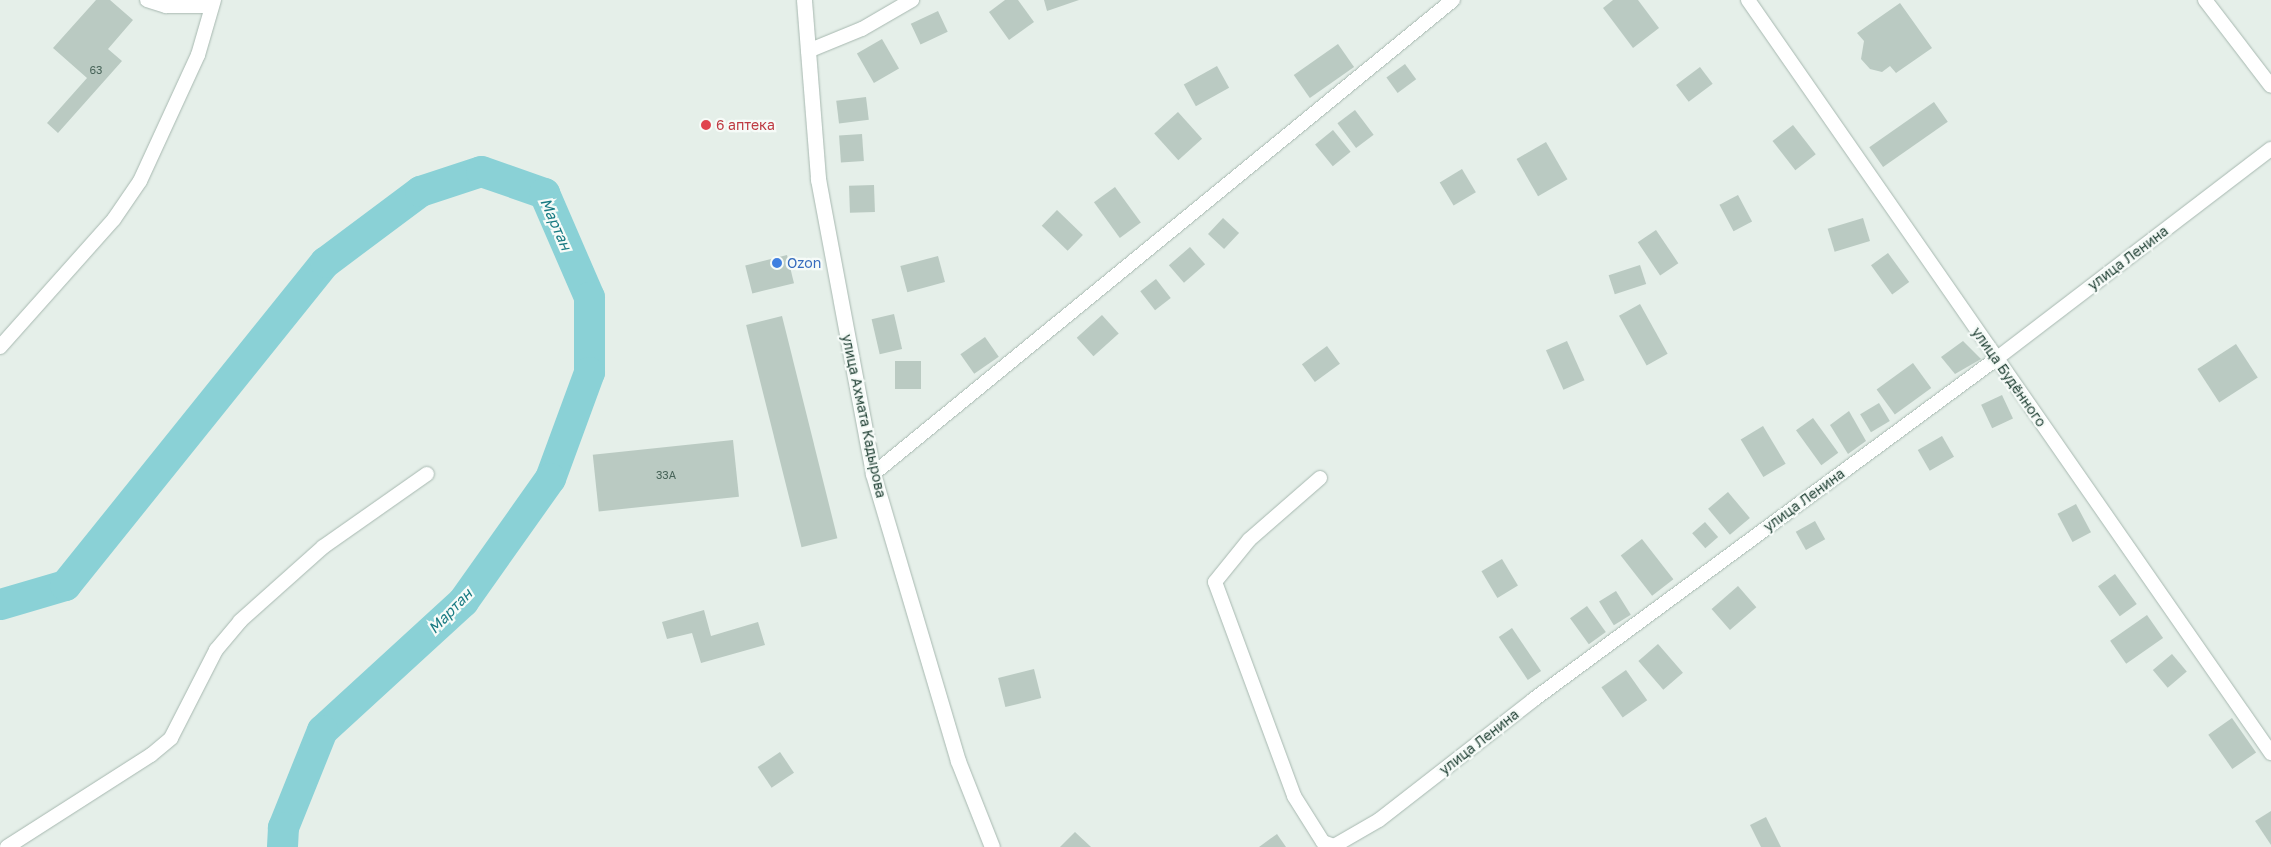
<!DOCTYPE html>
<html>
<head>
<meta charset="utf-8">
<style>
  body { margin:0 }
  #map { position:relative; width:2271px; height:847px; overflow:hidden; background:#e5efe9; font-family:"Golos Text",sans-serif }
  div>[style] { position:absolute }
  .river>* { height:31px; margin:-15.5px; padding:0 15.5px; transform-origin:15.5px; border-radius:15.5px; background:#8ad1d6 }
  .building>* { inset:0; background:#bacac2; transform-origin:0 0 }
  .roads { filter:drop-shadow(0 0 1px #a7b8b0) drop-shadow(0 0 1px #a7b8b0) }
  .minor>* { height:14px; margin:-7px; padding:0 7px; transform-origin:7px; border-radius:7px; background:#fff }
  .secondary>* { height:15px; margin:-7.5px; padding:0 7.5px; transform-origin:7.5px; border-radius:7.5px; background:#fff }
  .dots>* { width:14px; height:14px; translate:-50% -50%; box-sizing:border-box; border:2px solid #f6fbf8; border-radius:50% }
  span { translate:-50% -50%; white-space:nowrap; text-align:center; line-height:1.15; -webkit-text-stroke:4.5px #f6fbf8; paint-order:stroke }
  .number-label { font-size:11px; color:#486459 }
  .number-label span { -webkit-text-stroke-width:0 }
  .health-label { font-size:14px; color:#be3a42 }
  .left { translate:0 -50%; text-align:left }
  .street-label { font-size:14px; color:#224236 }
  .shop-label { font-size:14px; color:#366cbe }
  .water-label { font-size:15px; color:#187a82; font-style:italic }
</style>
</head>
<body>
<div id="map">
  <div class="river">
    <div style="left:0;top:604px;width:68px;rotate:-16.3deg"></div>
    <div style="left:65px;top:585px;width:415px;rotate:-51.2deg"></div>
    <div style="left:325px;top:262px;width:119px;rotate:-36.8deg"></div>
    <div style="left:420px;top:191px;width:64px;rotate:-18.2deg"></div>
    <div style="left:481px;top:171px;width:67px;rotate:19.2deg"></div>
    <div style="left:544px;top:193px;width:113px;rotate:66.6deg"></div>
    <div style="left:589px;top:297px;width:75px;rotate:90deg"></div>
    <div style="left:589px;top:372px;width:113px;rotate:110.2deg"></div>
    <div style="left:550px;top:478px;width:151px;rotate:125.3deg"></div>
    <div style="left:463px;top:601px;width:191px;rotate:137.5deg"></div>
    <div style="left:322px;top:730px;width:105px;rotate:111.9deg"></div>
    <div style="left:283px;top:827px;width:20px;rotate:93deg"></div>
  </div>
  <div class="building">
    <div style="clip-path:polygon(96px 0,110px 0,133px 20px,108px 49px,122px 61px,58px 133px,47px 123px,87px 78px,53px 48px)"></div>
    <div style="clip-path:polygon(1005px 0,1018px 0,1034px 22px,1009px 40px,989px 12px)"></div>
    <div style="clip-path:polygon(1044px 0,1079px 0,1047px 11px)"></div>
    <div style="clip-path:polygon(1613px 0,1638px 0,1659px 28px,1633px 48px,1603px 8px)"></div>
    <div style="clip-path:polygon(1900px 3px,1932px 48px,1896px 73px,1890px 66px,1882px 72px,1870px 69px,1861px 59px,1864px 41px,1857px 33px)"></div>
    <div style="left:938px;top:11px;width:23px;height:30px;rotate:65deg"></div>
    <div style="left:882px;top:39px;width:34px;height:29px;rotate:60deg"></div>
    <div style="left:1338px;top:44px;width:28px;height:54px;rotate:55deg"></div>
    <div style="left:1405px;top:64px;width:19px;height:23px;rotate:54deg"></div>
    <div style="left:1217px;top:66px;width:25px;height:38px;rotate:61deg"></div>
    <div style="left:1700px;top:67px;width:21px;height:30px;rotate:53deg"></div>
    <div style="left:866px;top:97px;width:23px;height:30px;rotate:83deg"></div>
    <div style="left:1934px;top:102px;width:24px;height:79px;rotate:55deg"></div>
    <div style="left:1355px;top:110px;width:31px;height:22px;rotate:53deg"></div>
    <div style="left:1178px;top:112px;width:36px;height:32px;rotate:48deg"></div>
    <div style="left:1793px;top:125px;width:37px;height:26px;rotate:52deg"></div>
    <div style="left:1333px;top:130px;width:28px;height:23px;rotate:51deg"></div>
    <div style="left:862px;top:134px;width:27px;height:23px;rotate:86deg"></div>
    <div style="left:1546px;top:142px;width:43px;height:34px;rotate:60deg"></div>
    <div style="left:1462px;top:169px;width:27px;height:26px;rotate:59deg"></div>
    <div style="left:874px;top:185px;width:27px;height:25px;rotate:88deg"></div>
    <div style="left:1115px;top:187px;width:44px;height:26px;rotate:54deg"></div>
    <div style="left:1738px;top:195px;width:30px;height:21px;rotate:62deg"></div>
    <div style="left:1057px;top:210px;width:36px;height:22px;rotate:44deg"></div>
    <div style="left:1223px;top:218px;width:22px;height:22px;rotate:43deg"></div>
    <div style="left:1863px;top:218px;width:24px;height:37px;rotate:73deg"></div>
    <div style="left:1656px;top:230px;width:40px;height:22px;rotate:56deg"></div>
    <div style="left:1190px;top:247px;width:23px;height:28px;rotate:49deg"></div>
    <div style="left:1888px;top:253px;width:36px;height:21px;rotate:54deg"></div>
    <div style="left:787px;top:255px;width:29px;height:43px;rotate:76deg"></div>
    <div style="left:938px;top:256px;width:27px;height:39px;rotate:75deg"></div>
    <div style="left:1640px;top:265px;width:20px;height:33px;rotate:72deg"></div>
    <div style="left:1156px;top:279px;width:24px;height:20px;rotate:52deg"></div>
    <div style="left:1640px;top:304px;width:57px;height:24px;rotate:61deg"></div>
    <div style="left:894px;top:314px;width:36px;height:23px;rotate:77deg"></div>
    <div style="left:1102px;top:315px;width:25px;height:34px;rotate:48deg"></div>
    <div style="left:782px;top:316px;width:229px;height:37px;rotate:76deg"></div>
    <div style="left:985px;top:337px;width:24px;height:30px;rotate:55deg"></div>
    <div style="left:1567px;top:341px;width:43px;height:23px;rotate:66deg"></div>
    <div style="clip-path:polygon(1963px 341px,1981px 359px,1955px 374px,1941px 357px)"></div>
    <div style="left:2236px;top:344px;width:40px;height:46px;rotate:57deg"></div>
    <div style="left:1327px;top:346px;width:22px;height:31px;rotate:54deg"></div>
    <div style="left:921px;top:361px;width:28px;height:26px;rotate:90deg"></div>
    <div style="left:1913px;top:363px;width:31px;height:45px;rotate:54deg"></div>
    <div style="left:2002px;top:395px;width:26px;height:23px;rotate:65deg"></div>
    <div style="left:1879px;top:403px;width:21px;height:22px;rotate:59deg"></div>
    <div style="clip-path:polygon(1849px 411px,1866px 441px,1848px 454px,1830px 425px)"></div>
    <div style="left:1813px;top:418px;width:43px;height:21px;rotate:54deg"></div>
    <div style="left:1763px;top:426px;width:44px;height:26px;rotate:59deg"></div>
    <div style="left:1942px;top:436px;width:24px;height:28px;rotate:60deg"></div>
    <div style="left:733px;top:440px;width:57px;height:141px;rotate:84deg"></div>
    <div style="left:1728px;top:492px;width:34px;height:26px;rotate:50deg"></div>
    <div style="left:2076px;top:504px;width:32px;height:21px;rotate:62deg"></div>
    <div style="left:1815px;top:521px;width:21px;height:22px;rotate:61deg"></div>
    <div style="left:1705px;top:522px;width:20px;height:17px;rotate:49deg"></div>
    <div style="left:1642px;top:539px;width:51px;height:27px;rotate:52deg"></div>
    <div style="left:1502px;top:559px;width:31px;height:24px;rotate:59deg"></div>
    <div style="left:2115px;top:574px;width:37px;height:21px;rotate:54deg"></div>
    <div style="left:1738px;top:586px;width:28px;height:35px;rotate:49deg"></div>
    <div style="left:1616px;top:591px;width:28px;height:20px;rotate:58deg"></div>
    <div style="left:1587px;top:606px;width:32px;height:21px;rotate:54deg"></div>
    <div style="clip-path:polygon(704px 610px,711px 636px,758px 622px,765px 645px,701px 663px,692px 633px,667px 639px,662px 622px)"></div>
    <div style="left:2147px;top:615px;width:28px;height:45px;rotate:55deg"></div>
    <div style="left:1512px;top:628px;width:52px;height:16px;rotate:56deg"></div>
    <div style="left:1658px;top:644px;width:38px;height:26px;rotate:49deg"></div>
    <div style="left:2172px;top:654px;width:23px;height:25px;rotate:50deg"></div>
    <div style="left:1034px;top:669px;width:30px;height:37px;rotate:76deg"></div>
    <div style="left:1626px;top:670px;width:37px;height:30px;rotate:55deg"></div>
    <div style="left:2232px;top:718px;width:42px;height:29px;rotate:55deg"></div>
    <div style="left:780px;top:752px;width:25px;height:27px;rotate:56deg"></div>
    <div style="clip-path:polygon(2271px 811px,2271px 845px,2255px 821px)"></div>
    <div style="clip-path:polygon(1766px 817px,1781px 847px,1761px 847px,1750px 825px)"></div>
    <div style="clip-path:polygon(1075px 832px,1091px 847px,1060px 847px)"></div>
    <div style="clip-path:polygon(1277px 834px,1286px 847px,1259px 847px)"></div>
  </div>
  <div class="roads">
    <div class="minor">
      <div style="left:147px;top:0;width:20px;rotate:18deg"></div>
      <div style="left:166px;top:6px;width:45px"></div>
      <div style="left:1748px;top:0;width:917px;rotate:55.22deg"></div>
      <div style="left:2205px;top:0;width:108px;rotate:52.5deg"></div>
      <div style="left:808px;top:51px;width:58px;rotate:-22.2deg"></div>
      <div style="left:862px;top:29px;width:58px;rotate:-30.1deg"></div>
      <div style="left:0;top:347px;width:171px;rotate:-48.3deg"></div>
      <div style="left:114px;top:219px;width:46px;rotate:-55.6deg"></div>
      <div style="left:140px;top:181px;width:139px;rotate:-65.3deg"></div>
      <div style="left:198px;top:55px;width:57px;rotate:-73.8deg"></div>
      <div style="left:873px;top:474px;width:749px;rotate:-39.26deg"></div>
      <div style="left:1320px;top:478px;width:94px;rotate:138.9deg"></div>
      <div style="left:1249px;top:540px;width:54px;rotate:129deg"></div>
      <div style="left:1215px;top:582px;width:228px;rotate:69.7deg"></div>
      <div style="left:1294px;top:796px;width:54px;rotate:57.8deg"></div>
      <div style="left:1323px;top:842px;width:12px;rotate:20deg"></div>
      <div style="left:1334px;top:846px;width:52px;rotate:-30deg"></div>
      <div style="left:1379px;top:820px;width:195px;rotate:-37.9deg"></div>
      <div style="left:1533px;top:700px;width:575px;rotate:-36.37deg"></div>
      <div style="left:1996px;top:359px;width:346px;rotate:-37.4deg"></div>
      <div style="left:7px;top:847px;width:171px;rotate:-32.6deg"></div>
      <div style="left:151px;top:755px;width:26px;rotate:-40deg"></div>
      <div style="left:171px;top:738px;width:99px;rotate:-62.9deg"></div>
      <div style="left:216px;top:650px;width:38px;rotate:-50deg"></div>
      <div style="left:240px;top:621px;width:111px;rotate:-41.7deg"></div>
      <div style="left:323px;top:547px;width:127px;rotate:-35.1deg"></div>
    </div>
    <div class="secondary">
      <div style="left:804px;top:0;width:180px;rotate:85.5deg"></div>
      <div style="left:818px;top:179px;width:300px;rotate:79.4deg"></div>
      <div style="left:873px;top:474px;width:299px;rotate:73.5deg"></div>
      <div style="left:958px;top:761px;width:92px;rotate:68.4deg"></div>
    </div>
  </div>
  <div class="dots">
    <div style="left:706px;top:125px;background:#e0444e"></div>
    <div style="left:777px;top:263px;background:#3f7fe0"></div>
  </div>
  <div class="number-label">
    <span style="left:96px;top:70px">63</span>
    <span style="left:666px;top:475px">33А</span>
  </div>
  <div class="health-label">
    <span class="left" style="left:716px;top:125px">6 аптека</span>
  </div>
  <div class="street-label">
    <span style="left:2128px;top:258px;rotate:-37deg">улица Ленина</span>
    <span style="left:2009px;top:377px;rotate:55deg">улица Будённого</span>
    <span style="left:864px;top:416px;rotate:78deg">улица Ахмата Кадырова</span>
    <span style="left:1804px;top:500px;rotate:-36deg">улица Ленина</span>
    <span style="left:1479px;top:742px;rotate:-38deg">улица Ленина</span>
  </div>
  <div class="shop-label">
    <span class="left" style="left:787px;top:263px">Ozon</span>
  </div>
  <div class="water-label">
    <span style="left:556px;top:224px;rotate:66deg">Мартан</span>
    <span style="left:450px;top:611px;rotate:-46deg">Мартан</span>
  </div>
</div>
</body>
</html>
